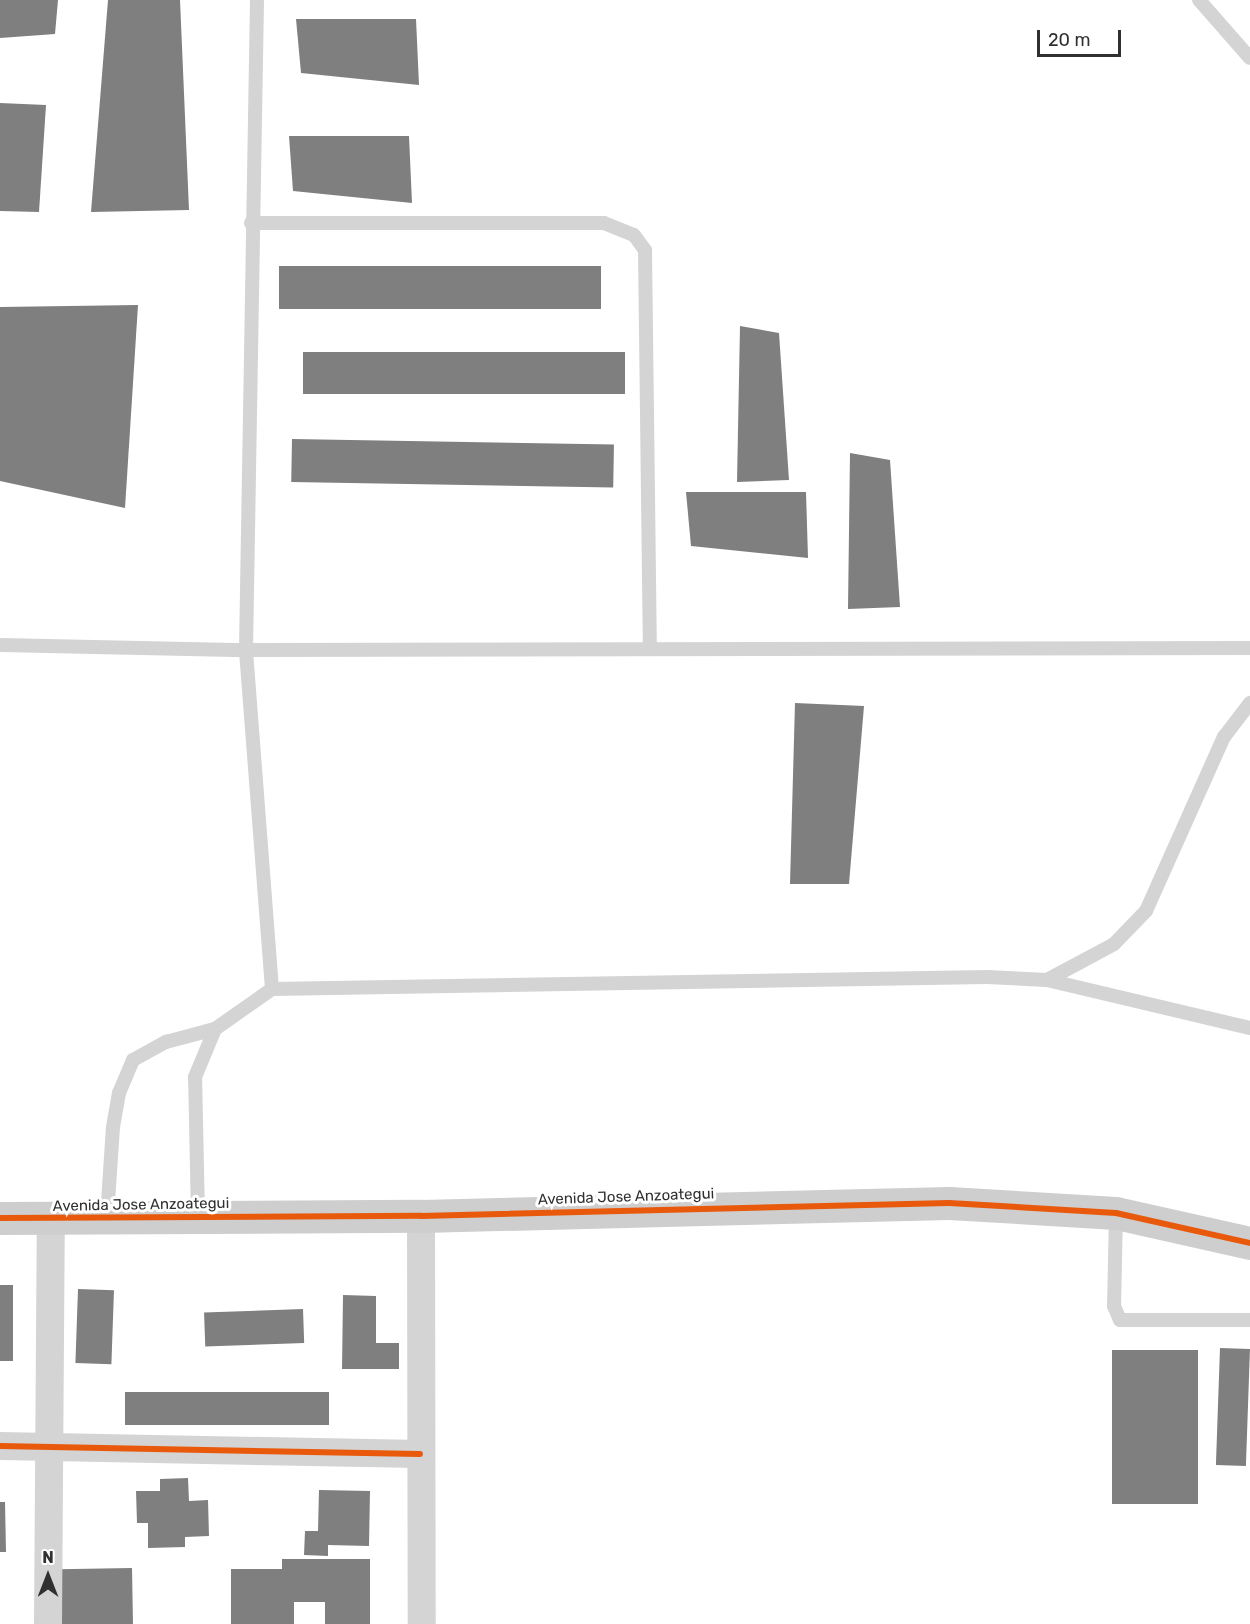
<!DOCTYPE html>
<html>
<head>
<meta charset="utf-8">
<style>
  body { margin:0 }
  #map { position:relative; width:1250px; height:1624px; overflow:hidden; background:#fff; font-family:Rubik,sans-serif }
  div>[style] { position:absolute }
  .building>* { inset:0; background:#7f7f7f; transform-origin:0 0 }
  .lane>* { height:14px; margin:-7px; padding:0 7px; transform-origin:7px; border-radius:7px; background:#d4d4d4 }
  .street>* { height:28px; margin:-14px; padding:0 14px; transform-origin:14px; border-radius:14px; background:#d4d4d4 }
  .secondary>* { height:33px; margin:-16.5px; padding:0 16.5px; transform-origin:16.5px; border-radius:16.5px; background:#cecece }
  .cycleway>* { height:6px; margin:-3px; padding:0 3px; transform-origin:3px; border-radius:3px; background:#e8590c }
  span { translate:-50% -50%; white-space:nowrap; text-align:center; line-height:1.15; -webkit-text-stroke:6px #fff; paint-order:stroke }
  .street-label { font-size:15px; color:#303030 }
  .north { position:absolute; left:18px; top:1546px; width:60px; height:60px; -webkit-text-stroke:4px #fff; paint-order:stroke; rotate:0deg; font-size:16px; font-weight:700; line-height:24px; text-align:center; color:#303030 }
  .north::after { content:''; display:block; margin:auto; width:21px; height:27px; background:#303030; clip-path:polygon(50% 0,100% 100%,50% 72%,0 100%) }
  .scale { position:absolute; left:1037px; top:30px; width:84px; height:27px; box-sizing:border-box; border:3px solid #303030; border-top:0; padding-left:8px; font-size:18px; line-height:21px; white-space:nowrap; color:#303030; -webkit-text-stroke:4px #fff; paint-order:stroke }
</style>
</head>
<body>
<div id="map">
  <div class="building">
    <div style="clip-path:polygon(0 0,58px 0,55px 34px,0 38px)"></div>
    <div style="clip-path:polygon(108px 0,180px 0,189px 210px,91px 212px)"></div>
    <div style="clip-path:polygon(296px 19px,416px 19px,419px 85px,301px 73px)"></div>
    <div style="clip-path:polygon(0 103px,46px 105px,39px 212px,0 211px)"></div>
    <div style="clip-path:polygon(289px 136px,409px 136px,412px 203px,293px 191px)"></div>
    <div style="left:279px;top:266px;width:322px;height:43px"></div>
    <div style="clip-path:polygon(138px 305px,125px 508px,0 481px,0 307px)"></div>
    <div style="clip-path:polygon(740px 326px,779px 333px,789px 480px,737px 482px)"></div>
    <div style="left:303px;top:352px;width:322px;height:42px"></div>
    <div style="left:292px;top:439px;width:322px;height:43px;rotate:1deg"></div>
    <div style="clip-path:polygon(850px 453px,890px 460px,900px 607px,848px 609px)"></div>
    <div style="clip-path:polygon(686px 492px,806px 492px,808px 558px,691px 546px)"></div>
    <div style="clip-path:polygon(795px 703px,864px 706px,849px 884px,790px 884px)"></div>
    <div style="left:0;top:1285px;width:13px;height:76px"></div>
    <div style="left:78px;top:1289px;width:36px;height:74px;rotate:2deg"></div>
    <div style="clip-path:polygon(343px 1295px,376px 1296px,376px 1343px,399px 1343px,399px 1369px,342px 1369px)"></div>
    <div style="left:303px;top:1309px;width:34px;height:99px;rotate:88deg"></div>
    <div style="left:1220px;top:1348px;width:30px;height:117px;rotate:2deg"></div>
    <div style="left:1112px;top:1350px;width:86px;height:154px"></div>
    <div style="left:125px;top:1392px;width:204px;height:33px"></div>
    <div style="clip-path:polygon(188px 1478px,189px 1501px,208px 1500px,209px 1536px,185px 1537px,185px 1547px,148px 1548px,148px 1523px,137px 1523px,136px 1491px,160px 1491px,160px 1479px)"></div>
    <div style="clip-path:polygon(319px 1490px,370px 1491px,369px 1546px,328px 1545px,328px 1556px,304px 1555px,305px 1531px,318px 1531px)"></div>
    <div style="clip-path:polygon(0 1502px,5px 1502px,6px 1552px,0 1552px)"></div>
    <div style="clip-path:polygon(282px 1559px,370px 1559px,370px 1624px,325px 1624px,325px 1602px,294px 1602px,294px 1624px,231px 1624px,231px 1569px,282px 1569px)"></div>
    <div style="left:132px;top:1568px;width:56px;height:74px;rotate:89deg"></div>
  </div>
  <div class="lane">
    <div style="left:1199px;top:0;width:77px;rotate:48.7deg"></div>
    <div style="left:251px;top:223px;width:353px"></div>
    <div style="left:604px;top:223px;width:32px;rotate:22deg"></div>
    <div style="left:634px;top:235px;width:19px;rotate:54deg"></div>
    <div style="left:645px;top:250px;width:399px;rotate:89.3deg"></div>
    <div style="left:0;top:645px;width:246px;rotate:1.2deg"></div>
    <div style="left:246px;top:650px;width:650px;rotate:-89.03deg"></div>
    <div style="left:1047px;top:980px;width:76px;rotate:-28.2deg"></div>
    <div style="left:1114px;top:944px;width:46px;rotate:-45.9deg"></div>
    <div style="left:1146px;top:911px;width:191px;rotate:-65.9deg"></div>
    <div style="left:1224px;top:737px;width:43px;rotate:-52.6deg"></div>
    <div style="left:272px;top:989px;width:340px;rotate:-94.4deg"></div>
    <div style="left:246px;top:650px;width:1004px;rotate:-0.11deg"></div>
    <div style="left:1116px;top:1213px;width:93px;rotate:91.2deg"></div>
    <div style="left:1114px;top:1306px;width:15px;rotate:67deg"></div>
    <div style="left:1120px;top:1320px;width:130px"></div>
    <div style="left:198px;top:1216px;width:139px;rotate:-91.2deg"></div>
    <div style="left:195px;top:1077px;width:52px;rotate:-67.4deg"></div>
    <div style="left:215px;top:1029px;width:70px;rotate:-35.1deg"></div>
    <div style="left:272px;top:989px;width:715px;rotate:-0.96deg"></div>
    <div style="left:987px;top:977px;width:60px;rotate:2.9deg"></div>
    <div style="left:1047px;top:980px;width:209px;rotate:13.3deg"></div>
    <div style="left:107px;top:1217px;width:90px;rotate:-86.2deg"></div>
    <div style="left:113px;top:1127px;width:35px;rotate:-80deg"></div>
    <div style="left:119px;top:1093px;width:36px;rotate:-67deg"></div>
    <div style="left:133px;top:1060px;width:38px;rotate:-29deg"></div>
    <div style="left:166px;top:1042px;width:51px;rotate:-14.9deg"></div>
  </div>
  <div class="street">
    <div style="left:421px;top:1216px;width:408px;rotate:89.9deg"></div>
    <div style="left:0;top:1446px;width:420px;rotate:1.1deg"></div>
    <div style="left:48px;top:1624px;width:406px;rotate:-89.6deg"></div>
  </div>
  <div class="secondary">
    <div style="left:0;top:1218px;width:421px;rotate:-0.3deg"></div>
    <div style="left:421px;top:1216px;width:528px;rotate:-1.41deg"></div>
    <div style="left:949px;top:1203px;width:167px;rotate:3.4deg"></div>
    <div style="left:1116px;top:1213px;width:137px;rotate:12.6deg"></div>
  </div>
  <div class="cycleway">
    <div style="left:0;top:1218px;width:421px;rotate:-0.3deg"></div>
    <div style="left:421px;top:1216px;width:528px;rotate:-1.41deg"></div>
    <div style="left:949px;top:1203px;width:167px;rotate:3.4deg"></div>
    <div style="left:1116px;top:1213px;width:137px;rotate:12.6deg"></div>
    <div style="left:0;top:1446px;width:420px;rotate:1.1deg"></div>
  </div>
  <div class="street-label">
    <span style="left:626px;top:1197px;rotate:-2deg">Avenida Jose Anzoategui</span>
    <span style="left:141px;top:1205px;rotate:-1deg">Avenida Jose Anzoategui</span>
  </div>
  <div class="north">N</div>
  <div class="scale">20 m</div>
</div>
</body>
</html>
